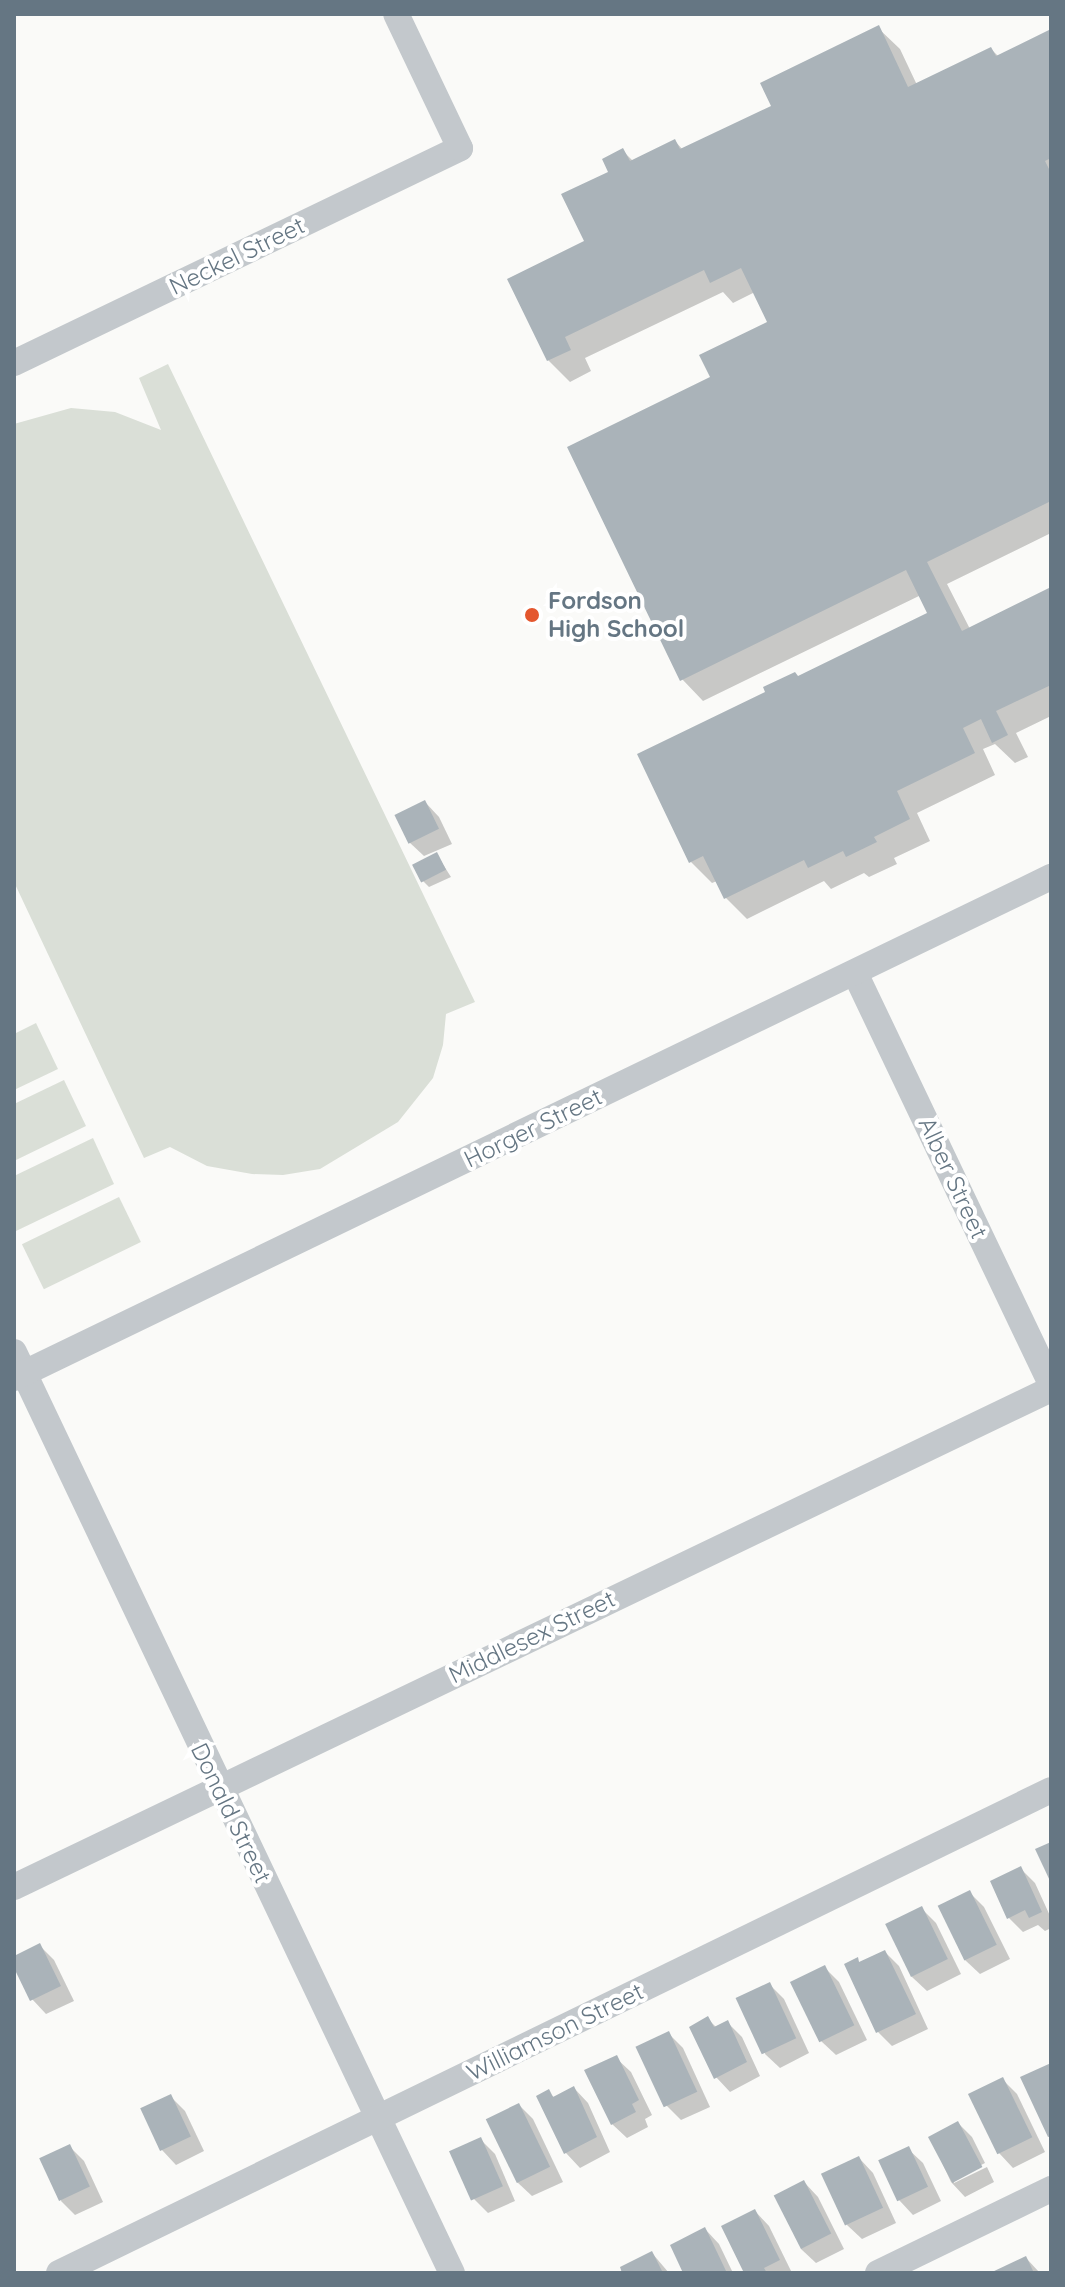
<!DOCTYPE html>
<html>
<head>
<meta charset="utf-8">
<style>
  body { margin:0 }
  #map { position:relative; width:1065px; height:2287px; overflow:hidden; background:#fafaf8; font-family:Quicksand,sans-serif }
  div>[style] { position:absolute }
  .green>* { inset:0; background:#dadfd7; transform-origin:0 0 }
  .shadow>* { inset:0; background:#0003 }
  .building>* { inset:0; background:#aab3b9; transform-origin:0 0 }
  .street>* { height:26px; margin:-13px; padding:0 13px; transform-origin:13px; border-radius:13px; background:#c3c8cc }
  .dots>* { width:22px; height:22px; translate:-50% -50%; box-sizing:border-box; border:4px solid #fff; border-radius:50% }
  span { translate:-50% -50%; white-space:nowrap; text-align:center; line-height:1.15; -webkit-text-stroke:8px #fff; paint-order:stroke }
  .street-label { font-size:24px; color:#657683 }
  .poi-label { font-size:24px; color:#657683; font-weight:700 }
  .left { translate:0 -50%; text-align:left }
  .frame { position:absolute; inset:0; border:16px solid #657683; pointer-events:none }
</style>
</head>
<body>
<div id="map">
  <div class="green">
    <div style="clip-path:polygon(168px 364px,475px 1002px,446px 1014px,443px 1045px,433px 1078px,398px 1122px,320px 1169px,283px 1175px,252px 1174px,207px 1166px,170px 1147px,144px 1158px,14px 882px,14px 424px,71px 408px,115px 412px,161px 430px,139px 378px)"></div>
    <div style="clip-path:polygon(36px 1023px,58px 1069px,14px 1090px,14px 1034px)"></div>
    <div style="clip-path:polygon(64px 1080px,86px 1126px,14px 1161px,14px 1104px)"></div>
    <div style="clip-path:polygon(93px 1138px,114px 1184px,16px 1231px,14px 1176px)"></div>
    <div style="left:119px;top:1197px;width:50px;height:108px;rotate:64deg"></div>
  </div>
  <div class="shadow">
    <div style="clip-path:polygon(878px 28px,900px 49px,917px 85px,991px 49px,999px 57px,1051px 31px,1051px 533px,947px 584px,970px 629px,1051px 589px,1051px 716px,1016px 733px,1028px 757px,1015px 763px,995px 744px,983px 749px,995px 775px,917px 813px,930px 841px,894px 858px,897px 864px,869px 877px,864px 873px,831px 889px,824px 881px,747px 919px,725px 897px,717px 881px,712px 883px,691px 862px,799px 678px,930px 614px,921px 595px,703px 701px,682px 679px,712px 378px,770px 323px,755px 292px,733px 303px,723px 292px,585px 358px,591px 371px,570px 382px,548px 360px,611px 173px,623px 151px,634px 162px,675px 141px,683px 150px,773px 106px)"></div>
    <div style="clip-path:polygon(425px 802px,439px 817px,452px 844px,424px 856px,409px 842px)"></div>
    <div style="clip-path:polygon(437px 855px,451px 877px,429px 887px,423px 881px)"></div>
    <div style="clip-path:polygon(1021px 1869px,1035px 1883px,1051px 1918px,1051px 1928px,1045px 1931px,1038px 1925px,1023px 1932px,1009px 1918px)"></div>
    <div style="clip-path:polygon(970px 1893px,984px 1907px,1010px 1959px,980px 1974px,965px 1960px)"></div>
    <div style="clip-path:polygon(921px 1908px,936px 1923px,961px 1974px,927px 1991px,912px 1977px)"></div>
    <div style="clip-path:polygon(40px 1946px,54px 1960px,74px 2001px,46px 2014px,32px 1999px,14px 1963px,14px 1958px)"></div>
    <div style="clip-path:polygon(885px 1952px,899px 1966px,928px 2029px,892px 2046px,878px 2032px,857px 1960px,861px 1964px)"></div>
    <div style="clip-path:polygon(825px 1968px,839px 1982px,867px 2040px,836px 2055px,821px 2041px)"></div>
    <div style="clip-path:polygon(769px 1984px,784px 1999px,809px 2053px,780px 2068px,765px 2054px)"></div>
    <div style="clip-path:polygon(708px 2019px,717px 2028px,728px 2023px,742px 2037px,760px 2076px,730px 2092px,716px 2077px)"></div>
    <div style="clip-path:polygon(668px 2033px,683px 2048px,710px 2107px,681px 2120px,667px 2106px)"></div>
    <div style="clip-path:polygon(616px 2058px,631px 2072px,652px 2115px,645px 2119px,648px 2127px,627px 2138px,612px 2124px)"></div>
    <div style="clip-path:polygon(1003px 2080px,1017px 2094px,1045px 2152px,1013px 2168px,999px 2153px,971px 2096px)"></div>
    <div style="clip-path:polygon(574px 2088px,588px 2103px,610px 2152px,580px 2168px,566px 2153px,539px 2097px,548px 2092px,555px 2098px)"></div>
    <div style="clip-path:polygon(170px 2096px,185px 2111px,204px 2151px,176px 2165px,162px 2150px,142px 2110px)"></div>
    <div style="clip-path:polygon(519px 2105px,533px 2119px,563px 2182px,532px 2196px,517px 2182px)"></div>
    <div style="clip-path:polygon(958px 2123px,972px 2137px,985px 2163px,954px 2179px,954px 2183px,987px 2167px,994px 2182px,965px 2197px,951px 2182px,930px 2137px)"></div>
    <div style="clip-path:polygon(481px 2140px,495px 2154px,515px 2201px,488px 2213px,474px 2199px)"></div>
    <div style="clip-path:polygon(70px 2147px,84px 2161px,103px 2202px,75px 2215px,61px 2201px)"></div>
    <div style="clip-path:polygon(908px 2149px,923px 2163px,941px 2201px,913px 2215px,899px 2200px)"></div>
    <div style="clip-path:polygon(859px 2158px,873px 2173px,896px 2223px,862px 2239px,847px 2225px)"></div>
    <div style="clip-path:polygon(804px 2182px,818px 2197px,844px 2249px,816px 2263px,801px 2249px)"></div>
    <div style="clip-path:polygon(755px 2211px,769px 2226px,792px 2273px,746px 2273px)"></div>
    <div style="clip-path:polygon(705px 2229px,719px 2244px,733px 2273px,685px 2273px)"></div>
    <div style="clip-path:polygon(652px 2253px,669px 2273px,625px 2273px)"></div>
    <div style="clip-path:polygon(1026px 2258px,1040px 2273px,997px 2273px)"></div>
  </div>
  <div class="building">
    <div style="clip-path:polygon(879px 25px,908px 87px,991px 47px,996px 56px,1051px 29px,1051px 158px,1045px 161px,1051px 173px,1051px 501px,927px 562px,962px 631px,1051px 587px,1051px 685px,996px 711px,1008px 735px,992px 743px,981px 719px,963px 728px,975px 753px,897px 791px,910px 819px,874px 837px,877px 842px,846px 857px,843px 851px,808px 868px,804px 860px,724px 899px,703px 856px,689px 863px,637px 754px,765px 692px,763px 687px,795px 672px,798px 676px,927px 613px,906px 570px,680px 681px,567px 447px,710px 377px,699px 355px,767px 322px,741px 268px,710px 283px,704px 270px,565px 337px,571px 350px,547px 361px,507px 279px,584px 241px,561px 194px,608px 172px,602px 159px,623px 148px,630px 161px,675px 139px,680px 149px,771px 106px,760px 83px)"></div>
    <div style="left:425px;top:800px;width:32px;height:34px;rotate:64deg"></div>
    <div style="left:437px;top:852px;width:20px;height:28px;rotate:63deg"></div>
    <div style="clip-path:polygon(1051px 1842px,1051px 1883px,1035px 1849px)"></div>
    <div style="clip-path:polygon(1021px 1866px,1042px 1912px,1029px 1918px,1025px 1910px,1007px 1919px,990px 1881px)"></div>
    <div style="left:970px;top:1890px;width:61px;height:36px;rotate:64deg"></div>
    <div style="left:922px;top:1906px;width:59px;height:41px;rotate:64deg"></div>
    <div style="clip-path:polygon(40px 1943px,61px 1986px,30px 2001px,14px 1968px,14px 1956px)"></div>
    <div style="clip-path:polygon(885px 1950px,916px 2014px,876px 2033px,844px 1964px,858px 1957px,859px 1962px)"></div>
    <div style="left:825px;top:1965px;width:67px;height:39px;rotate:64deg"></div>
    <div style="left:770px;top:1982px;width:62px;height:38px;rotate:65deg"></div>
    <div style="clip-path:polygon(708px 2016px,714px 2027px,728px 2020px,747px 2062px,714px 2079px,689px 2027px)"></div>
    <div style="left:669px;top:2031px;width:67px;height:37px;rotate:65deg"></div>
    <div style="clip-path:polygon(617px 2055px,639px 2100px,632px 2104px,636px 2112px,611px 2125px,584px 2070px)"></div>
    <div style="clip-path:polygon(1051px 2063px,1051px 2136px,1048px 2137px,1020px 2077px)"></div>
    <div style="left:1003px;top:2077px;width:67px;height:39px;rotate:64deg"></div>
    <div style="clip-path:polygon(574px 2086px,597px 2137px,564px 2154px,536px 2096px,549px 2089px,553px 2097px)"></div>
    <div style="left:171px;top:2094px;width:47px;height:34px;rotate:65deg"></div>
    <div style="left:519px;top:2103px;width:71px;height:37px;rotate:64deg"></div>
    <div style="left:958px;top:2121px;width:52px;height:34px;rotate:62deg"></div>
    <div style="left:481px;top:2137px;width:54px;height:35px;rotate:66deg"></div>
    <div style="left:70px;top:2144px;width:47px;height:34px;rotate:65deg"></div>
    <div style="left:909px;top:2146px;width:45px;height:34px;rotate:65deg"></div>
    <div style="left:859px;top:2156px;width:57px;height:42px;rotate:65deg"></div>
    <div style="left:804px;top:2180px;width:60px;height:34px;rotate:63deg"></div>
    <div style="clip-path:polygon(755px 2209px,780px 2260px,764px 2268px,767px 2273px,744px 2273px,721px 2226px)"></div>
    <div style="clip-path:polygon(705px 2227px,727px 2273px,683px 2273px,670px 2245px)"></div>
    <div style="clip-path:polygon(652px 2251px,663px 2273px,622px 2273px,620px 2267px)"></div>
    <div style="clip-path:polygon(1026px 2256px,1034px 2273px,990px 2273px)"></div>
  </div>
  <div class="street">
    <div style="left:14px;top:363px;width:495px;rotate:-25.7deg"></div>
    <div style="left:460px;top:148px;width:148px;rotate:-115.5deg"></div>
    <div style="left:855px;top:973px;width:455px;rotate:64.5deg"></div>
    <div style="left:14px;top:1352px;width:1020px;rotate:64.57deg"></div>
    <div style="left:14px;top:1378px;width:1152px;rotate:-25.79deg"></div>
    <div style="left:14px;top:1887px;width:1150px;rotate:-25.65deg"></div>
    <div style="left:59px;top:2273px;width:1103px;rotate:-25.96deg"></div>
    <div style="left:878px;top:2273px;width:192px;rotate:-25.9deg"></div>
  </div>
  <div class="dots">
    <div style="left:532px;top:615px;background:#e4572e"></div>
  </div>
  <div class="street-label">
    <span style="left:237px;top:256px;rotate:-26deg">Neckel Street</span>
    <span style="left:533px;top:1128px;rotate:-26deg">Horger Street</span>
    <span style="left:953px;top:1178px;rotate:65deg">Alber Street</span>
    <span style="left:532px;top:1637px;rotate:-26deg">Middlesex Street</span>
    <span style="left:231px;top:1813px;rotate:64deg">Donald Street</span>
    <span style="left:555px;top:2032px;rotate:-26deg">Williamson Street</span>
  </div>
  <div class="poi-label">
    <span class="left" style="left:548px;top:615px">Fordson<br>High School</span>
  </div>
  <div class="frame"></div>
</div>
</body>
</html>
